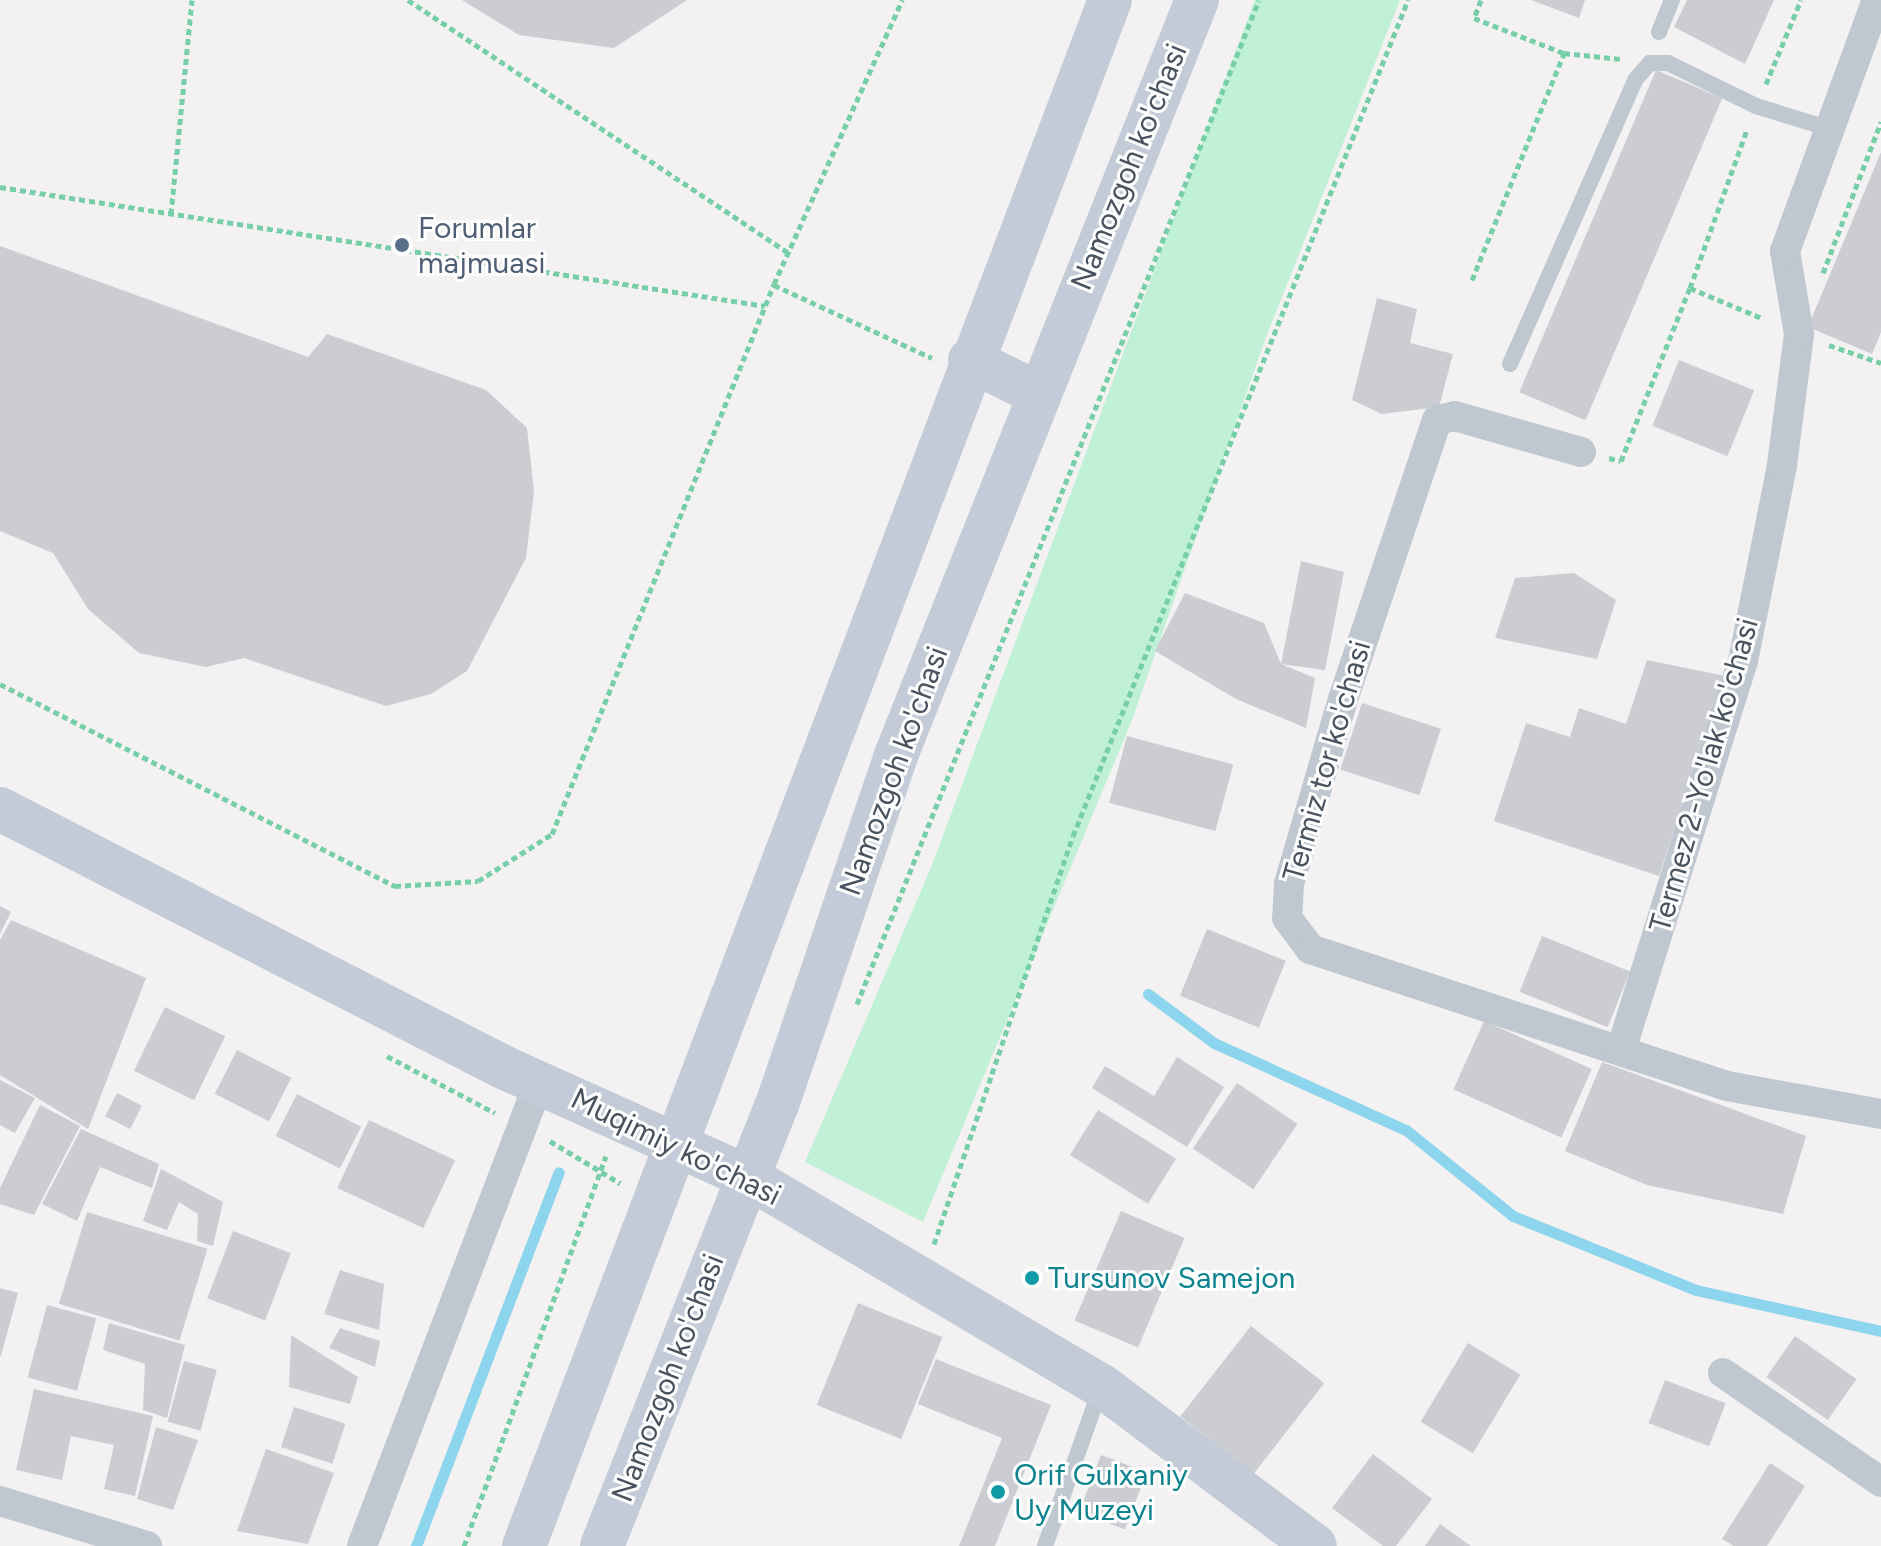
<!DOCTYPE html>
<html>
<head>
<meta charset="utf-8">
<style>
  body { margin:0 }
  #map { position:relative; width:1881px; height:1546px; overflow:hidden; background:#f3f1f1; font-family:Figtree,sans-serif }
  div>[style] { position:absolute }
  .green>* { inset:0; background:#c0f0d5 }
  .stream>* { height:11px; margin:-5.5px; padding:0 5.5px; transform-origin:5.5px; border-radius:5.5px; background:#8dd4ed }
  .building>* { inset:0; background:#cbcdd3; transform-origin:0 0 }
  .path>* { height:5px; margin-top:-2.5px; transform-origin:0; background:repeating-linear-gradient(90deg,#77cfa8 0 6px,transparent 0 10px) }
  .service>* { height:16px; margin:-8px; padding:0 8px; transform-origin:8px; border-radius:8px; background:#bfc7d0 }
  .minor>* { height:30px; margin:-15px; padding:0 15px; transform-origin:15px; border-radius:15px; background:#bfc7d0 }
  .secondary>* { height:44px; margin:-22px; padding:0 22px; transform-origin:22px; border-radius:22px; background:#c2cbd7 }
  .dots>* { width:22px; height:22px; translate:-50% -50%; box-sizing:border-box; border:4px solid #fff; border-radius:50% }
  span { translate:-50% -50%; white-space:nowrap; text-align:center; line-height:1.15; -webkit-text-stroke:6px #fff; paint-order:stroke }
  .street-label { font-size:30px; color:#48535f }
  .service-label { font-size:30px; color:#4e5e75 }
  .left { translate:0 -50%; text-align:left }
  .culture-label { font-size:30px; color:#0d838f }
</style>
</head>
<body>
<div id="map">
  <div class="green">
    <div style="clip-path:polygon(1255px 0,1400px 0,1266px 337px,1132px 720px,923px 1222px,805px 1162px,932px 865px)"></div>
  </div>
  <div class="stream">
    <div style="left:1148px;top:994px;width:82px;rotate:36.6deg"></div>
    <div style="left:1214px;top:1043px;width:211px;rotate:24.4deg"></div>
    <div style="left:1406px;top:1130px;width:137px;rotate:38.8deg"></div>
    <div style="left:1513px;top:1216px;width:197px;rotate:22deg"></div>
    <div style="left:1696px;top:1290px;width:189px;rotate:12.5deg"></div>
    <div style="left:416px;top:1546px;width:400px;rotate:-69.1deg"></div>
  </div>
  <div class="building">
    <div style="clip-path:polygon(462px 0,687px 0,614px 48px,519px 35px)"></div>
    <div style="clip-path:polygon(1531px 0,1585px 0,1579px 18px)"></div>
    <div style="clip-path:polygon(1687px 0,1774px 0,1745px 64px,1674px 27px)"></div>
    <div style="left:1656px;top:70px;width:72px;height:350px;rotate:23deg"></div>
    <div style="clip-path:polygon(1881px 152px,1881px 332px,1872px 354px,1808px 327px)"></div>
    <div style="clip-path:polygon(0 246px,308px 357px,327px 334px,486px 390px,527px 428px,534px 491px,526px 558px,467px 671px,431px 694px,386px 706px,244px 658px,206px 667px,139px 653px,88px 609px,53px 553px,0 531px)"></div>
    <div style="clip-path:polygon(1377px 298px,1417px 309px,1410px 343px,1453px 354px,1439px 407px,1382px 414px,1352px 400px)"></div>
    <div style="left:1679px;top:360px;width:81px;height:71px;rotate:22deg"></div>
    <div style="clip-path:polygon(1301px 561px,1344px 572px,1325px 670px,1281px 664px,1315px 678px,1306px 728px,1236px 699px,1155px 651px,1185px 593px,1264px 623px,1281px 664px)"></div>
    <div style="clip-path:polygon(1574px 573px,1616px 600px,1597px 659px,1495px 638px,1515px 578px)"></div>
    <div style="clip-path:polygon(1647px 660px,1725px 676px,1659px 876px,1494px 821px,1526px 723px,1570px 737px,1579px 708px,1626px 724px)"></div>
    <div style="left:1362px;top:703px;width:83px;height:70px;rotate:18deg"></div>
    <div style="left:1127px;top:736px;width:110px;height:69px;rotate:15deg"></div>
    <div style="clip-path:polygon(0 906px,11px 912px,0 934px)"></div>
    <div style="clip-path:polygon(11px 920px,146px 978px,88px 1129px,0 1075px,0 940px)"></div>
    <div style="left:1207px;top:929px;width:85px;height:72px;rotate:22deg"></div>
    <div style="left:1542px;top:936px;width:95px;height:60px;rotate:22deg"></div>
    <div style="left:165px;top:1007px;width:67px;height:71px;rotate:26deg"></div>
    <div style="left:1484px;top:1021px;width:118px;height:75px;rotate:24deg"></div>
    <div style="left:237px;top:1050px;width:61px;height:49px;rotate:27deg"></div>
    <div style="clip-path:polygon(1177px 1057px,1224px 1087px,1187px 1147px,1092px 1088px,1105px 1066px,1154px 1096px)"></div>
    <div style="clip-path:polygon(1602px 1062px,1806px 1136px,1783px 1214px,1647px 1185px,1565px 1151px)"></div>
    <div style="clip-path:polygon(0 1080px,35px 1098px,15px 1133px,0 1125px)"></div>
    <div style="left:1237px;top:1083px;width:73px;height:79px;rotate:34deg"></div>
    <div style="left:117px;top:1093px;width:28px;height:26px;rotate:27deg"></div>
    <div style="left:297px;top:1094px;width:72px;height:47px;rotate:27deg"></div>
    <div style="clip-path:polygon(40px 1105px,80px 1126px,34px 1215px,0 1204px,0 1188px)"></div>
    <div style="left:1098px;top:1110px;width:92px;height:53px;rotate:32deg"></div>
    <div style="left:369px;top:1120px;width:95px;height:75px;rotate:25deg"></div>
    <div style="clip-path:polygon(81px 1129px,159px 1164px,152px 1188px,100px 1167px,77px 1221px,42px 1204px)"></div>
    <div style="clip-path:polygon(161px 1169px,223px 1202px,213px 1246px,197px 1241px,198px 1214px,179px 1202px,167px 1230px,143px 1221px)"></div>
    <div style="left:1121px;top:1211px;width:69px;height:119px;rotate:23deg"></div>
    <div style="left:87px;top:1212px;width:126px;height:96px;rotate:17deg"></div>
    <div style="left:233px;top:1231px;width:62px;height:72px;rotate:21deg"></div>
    <div style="clip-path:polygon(340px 1270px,384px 1284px,379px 1330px,324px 1314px)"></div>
    <div style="clip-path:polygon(0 1288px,18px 1293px,1px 1356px,0 1356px)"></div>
    <div style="left:858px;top:1303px;width:91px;height:110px;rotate:22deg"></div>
    <div style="left:47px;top:1305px;width:51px;height:75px;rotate:15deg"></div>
    <div style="clip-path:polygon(109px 1323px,185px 1345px,167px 1418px,143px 1410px,145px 1364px,103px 1350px)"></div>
    <div style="left:1251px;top:1326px;width:93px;height:115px;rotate:38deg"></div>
    <div style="clip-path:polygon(340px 1328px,380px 1341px,375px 1367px,329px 1348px)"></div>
    <div style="clip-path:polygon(291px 1335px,358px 1377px,350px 1404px,289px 1387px)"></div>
    <div style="left:1795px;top:1336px;width:75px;height:50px;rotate:35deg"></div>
    <div style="left:1468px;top:1343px;width:61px;height:92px;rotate:31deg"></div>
    <div style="clip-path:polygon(936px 1359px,1051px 1405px,995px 1546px,959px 1546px,1002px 1438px,918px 1404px)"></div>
    <div style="left:184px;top:1361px;width:34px;height:63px;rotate:15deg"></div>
    <div style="left:1665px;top:1380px;width:65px;height:46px;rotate:21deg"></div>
    <div style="clip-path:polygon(34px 1389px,153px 1416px,135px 1496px,104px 1489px,114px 1445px,71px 1436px,62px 1480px,16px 1470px)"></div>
    <div style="left:294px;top:1407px;width:54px;height:42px;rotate:18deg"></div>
    <div style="clip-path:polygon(156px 1427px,198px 1440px,173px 1510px,137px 1499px)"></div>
    <div style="clip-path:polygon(266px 1449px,334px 1473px,308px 1544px,237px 1531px)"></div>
    <div style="clip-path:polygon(1373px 1454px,1432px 1499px,1396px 1546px,1383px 1546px,1332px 1508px)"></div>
    <div style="left:1101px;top:1455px;width:49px;height:61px;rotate:21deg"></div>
    <div style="clip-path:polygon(1770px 1463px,1805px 1486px,1767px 1546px,1734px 1546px,1722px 1539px)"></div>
    <div style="clip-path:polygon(1440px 1524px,1471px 1546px,1425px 1546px)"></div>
  </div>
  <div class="path">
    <div style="left:408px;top:0;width:456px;rotate:33.6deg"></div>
    <div style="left:1481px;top:0;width:19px;rotate:111deg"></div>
    <div style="left:1474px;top:18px;width:97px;rotate:21.3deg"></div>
    <div style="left:1766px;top:84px;width:91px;rotate:-67.4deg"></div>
    <div style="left:0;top:187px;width:774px;rotate:8.84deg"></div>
    <div style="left:171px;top:214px;width:215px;rotate:-84.4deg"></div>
    <div style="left:1823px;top:273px;width:162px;rotate:-69deg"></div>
    <div style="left:1472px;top:280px;width:245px;rotate:-67.9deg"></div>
    <div style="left:1564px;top:53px;width:57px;rotate:6deg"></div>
    <div style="left:774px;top:285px;width:174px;rotate:24.8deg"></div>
    <div style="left:1690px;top:288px;width:168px;rotate:-70.2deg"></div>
    <div style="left:1829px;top:345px;width:55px;rotate:19.1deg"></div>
    <div style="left:1609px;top:458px;width:12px;rotate:14deg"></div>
    <div style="left:1621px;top:461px;width:186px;rotate:-68.3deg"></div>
    <div style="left:1690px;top:288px;width:80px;rotate:22.7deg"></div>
    <div style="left:0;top:684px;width:444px;rotate:27.1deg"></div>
    <div style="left:395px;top:886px;width:83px;rotate:-3.4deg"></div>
    <div style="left:478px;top:881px;width:88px;rotate:-32.4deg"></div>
    <div style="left:552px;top:834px;width:593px;rotate:-68.02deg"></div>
    <div style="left:774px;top:284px;width:312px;rotate:-65.7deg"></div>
    <div style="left:857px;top:1004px;width:1081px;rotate:-68.18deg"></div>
    <div style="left:387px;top:1056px;width:122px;rotate:27.8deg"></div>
    <div style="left:550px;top:1141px;width:82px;rotate:31deg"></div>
    <div style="left:934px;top:1244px;width:431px;rotate:-71.2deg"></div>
    <div style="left:1073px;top:836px;width:901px;rotate:-68.16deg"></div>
    <div style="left:464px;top:1546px;width:415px;rotate:-70deg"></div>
  </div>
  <div class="service">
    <div style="left:1659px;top:32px;width:35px;rotate:-68deg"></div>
    <div style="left:1510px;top:364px;width:310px;rotate:-66.2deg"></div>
    <div style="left:1635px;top:80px;width:23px;rotate:-49deg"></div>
    <div style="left:1650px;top:63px;width:18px"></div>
    <div style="left:1668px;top:63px;width:98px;rotate:26deg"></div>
    <div style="left:1756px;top:106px;width:74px;rotate:17.2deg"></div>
    <div style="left:1045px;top:1546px;width:169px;rotate:-70.6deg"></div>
  </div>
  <div class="minor">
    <div style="left:1581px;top:452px;width:131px;rotate:-164.1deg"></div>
    <div style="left:1455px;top:416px;width:18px;rotate:167deg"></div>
    <div style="left:1437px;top:420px;width:294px;rotate:108.6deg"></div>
    <div style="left:1343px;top:699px;width:193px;rotate:106.3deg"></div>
    <div style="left:1289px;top:884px;width:34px;rotate:93deg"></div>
    <div style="left:1287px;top:918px;width:39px;rotate:53deg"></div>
    <div style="left:1310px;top:949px;width:439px;rotate:18.2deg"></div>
    <div style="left:1727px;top:1086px;width:157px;rotate:10.3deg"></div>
    <div style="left:1621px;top:1050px;width:408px;rotate:-72.6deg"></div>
    <div style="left:1743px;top:661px;width:200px;rotate:-78.7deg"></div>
    <div style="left:1782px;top:465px;width:132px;rotate:-82.6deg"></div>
    <div style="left:1799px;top:334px;width:84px;rotate:-99.6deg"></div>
    <div style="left:1785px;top:251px;width:267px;rotate:-69.9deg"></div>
    <div style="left:1723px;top:1373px;width:192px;rotate:34.6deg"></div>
    <div style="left:0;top:1501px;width:154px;rotate:17deg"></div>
    <div style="left:362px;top:1546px;width:496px;rotate:-69.1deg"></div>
  </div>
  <div class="secondary">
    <div style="left:970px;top:360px;width:77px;rotate:26.2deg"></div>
    <div style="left:0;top:809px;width:565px;rotate:27.15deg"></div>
    <div style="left:503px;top:1067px;width:269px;rotate:24.2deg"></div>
    <div style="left:748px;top:1177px;width:411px;rotate:30.6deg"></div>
    <div style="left:1102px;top:1386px;width:266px;rotate:36.9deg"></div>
    <div style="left:524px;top:1546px;width:1653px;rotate:-69.24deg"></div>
    <div style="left:602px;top:1546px;width:474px;rotate:-68.4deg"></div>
    <div style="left:777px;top:1105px;width:367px;rotate:-71.2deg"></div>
    <div style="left:895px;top:758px;width:816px;rotate:-68.28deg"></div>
  </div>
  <div class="dots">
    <div style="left:402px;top:245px;background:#5c6f8a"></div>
    <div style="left:1032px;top:1278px;background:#0f9aa8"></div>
    <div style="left:998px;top:1492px;background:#0f9aa8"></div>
  </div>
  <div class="street-label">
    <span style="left:1129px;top:167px;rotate:-68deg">Namozgoh ko'chasi</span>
    <span style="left:1327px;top:761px;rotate:-74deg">Termiz tor ko'chasi</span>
    <span style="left:894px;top:771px;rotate:-70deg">Namozgoh ko'chasi</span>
    <span style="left:1704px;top:775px;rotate:-74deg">Termez 2-Yo'lak ko'chasi</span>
    <span style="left:676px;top:1147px;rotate:26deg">Muqimiy ko'chasi</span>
    <span style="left:668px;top:1378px;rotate:-69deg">Namozgoh ko'chasi</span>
  </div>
  <div class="service-label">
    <span class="left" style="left:418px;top:245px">Forumlar<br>majmuasi</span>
  </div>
  <div class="culture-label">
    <span class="left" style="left:1048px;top:1278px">Tursunov Samejon</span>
    <span class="left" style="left:1014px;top:1492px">Orif Gulxaniy<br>Uy Muzeyi</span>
  </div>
</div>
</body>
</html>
